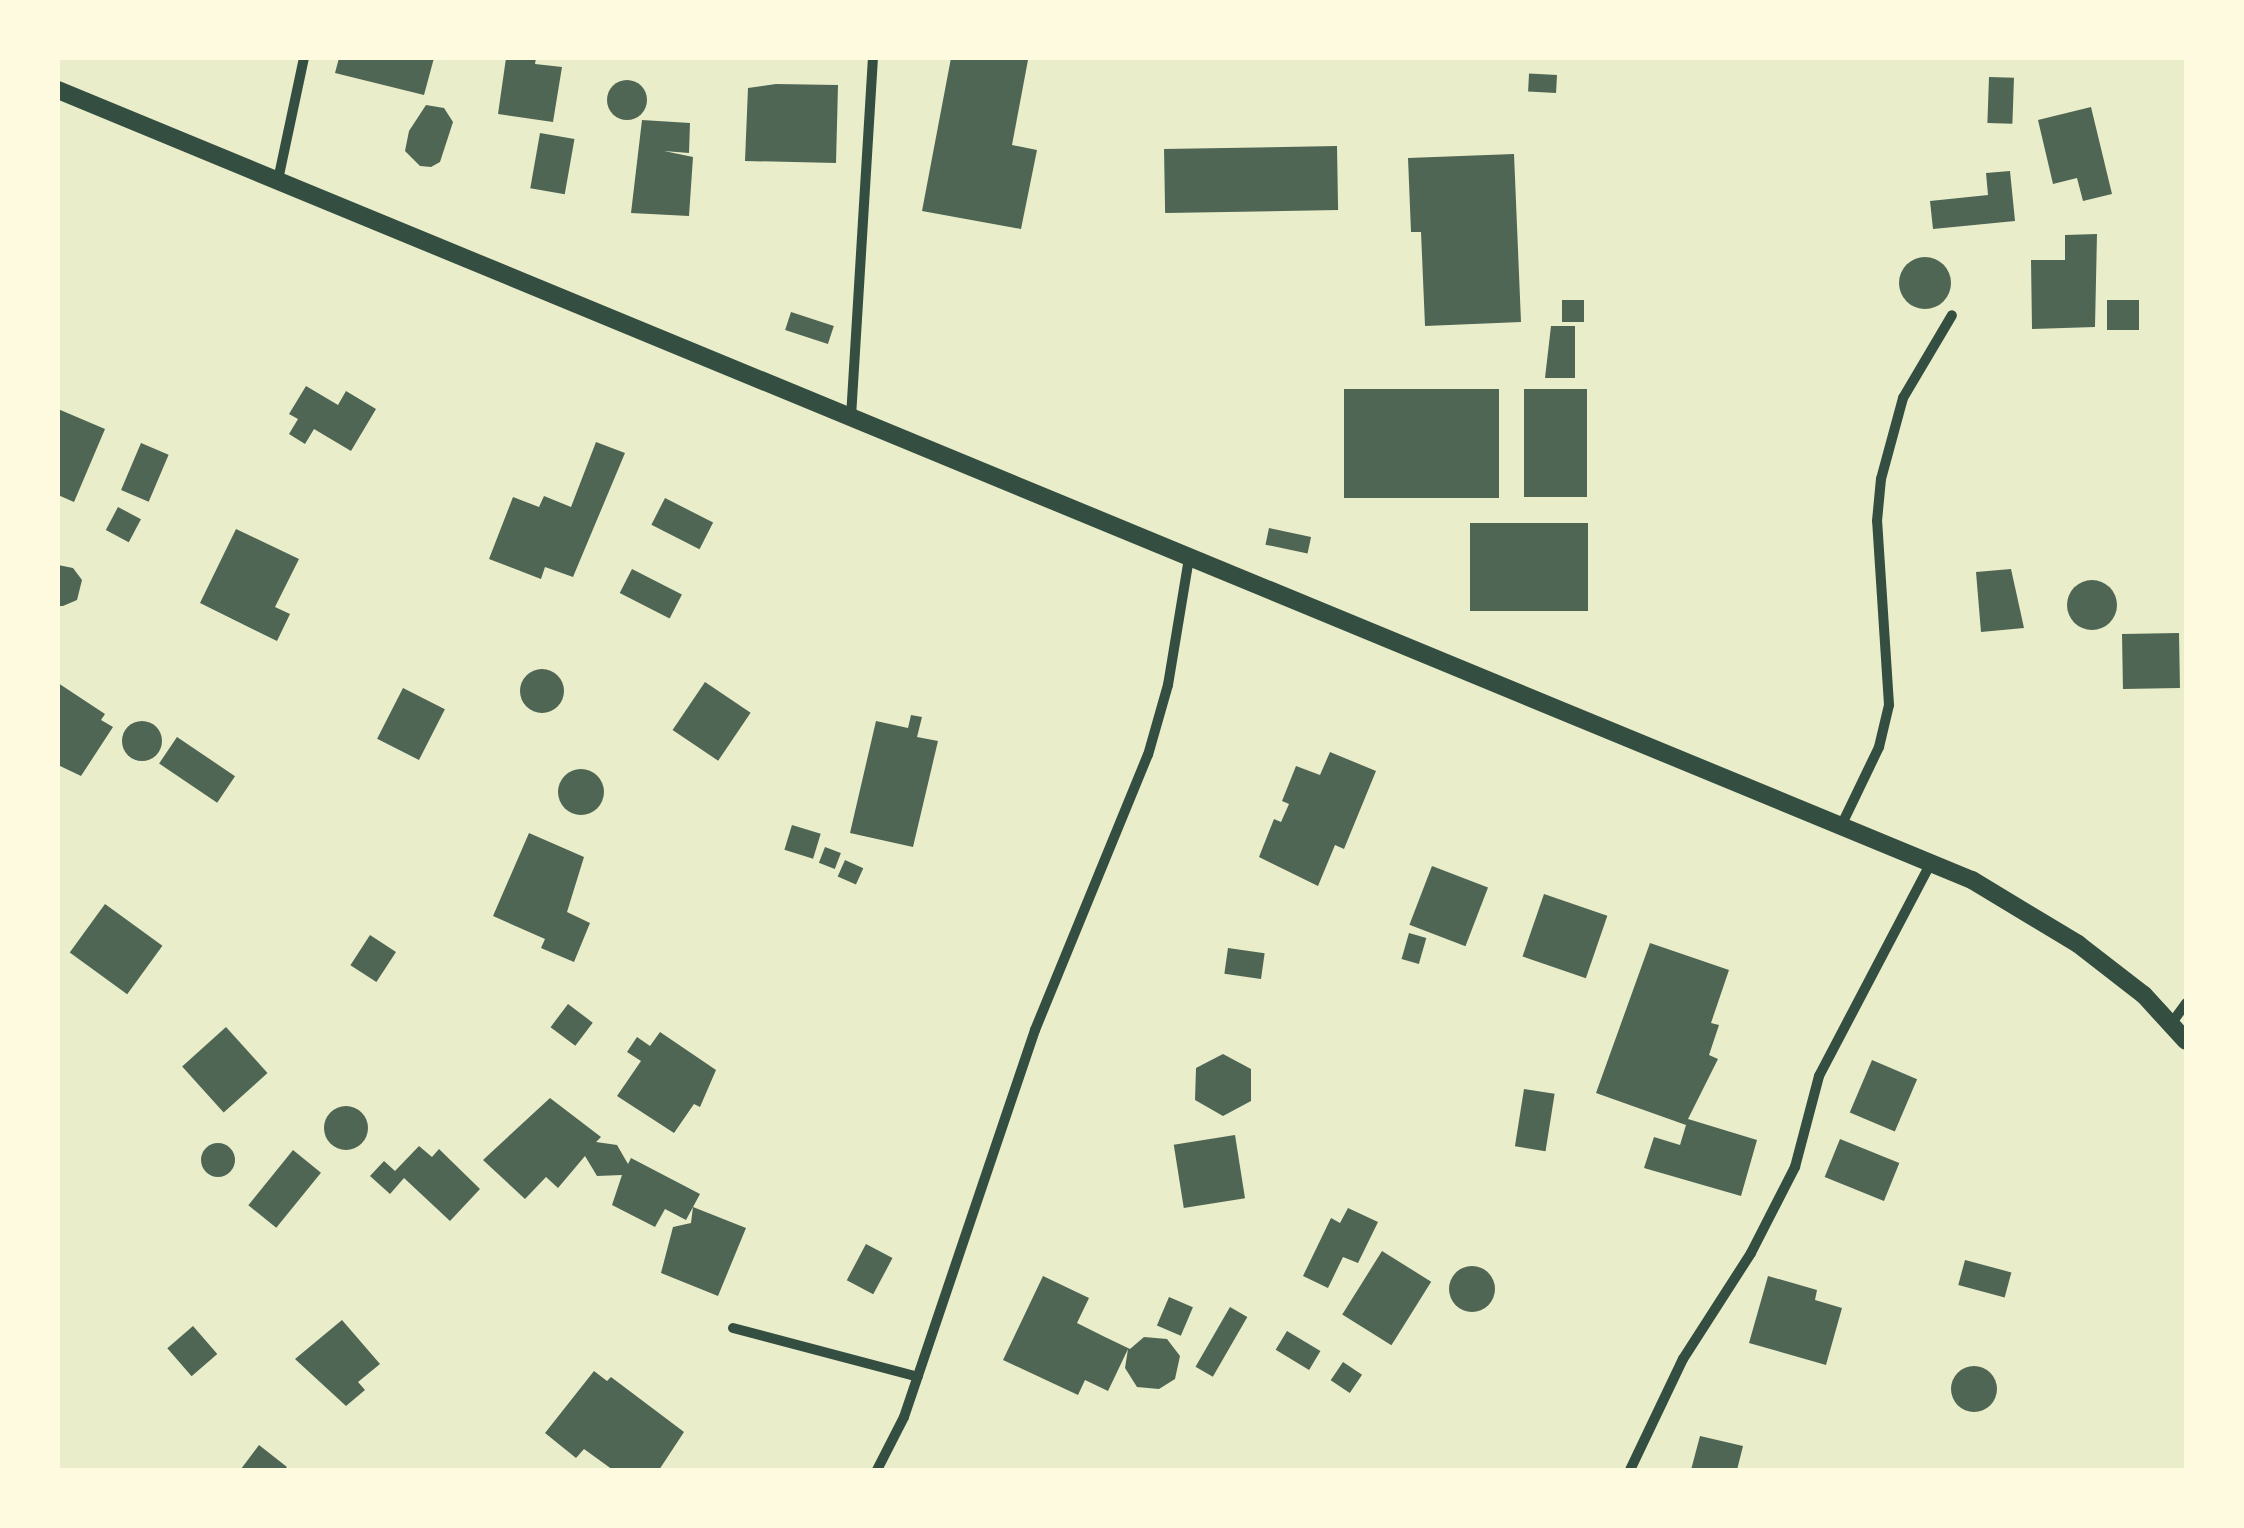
<!DOCTYPE html>
<html>
<head>
<meta charset="utf-8">
<style>
  body { margin:0 }
  #map { position:relative; width:2244px; height:1528px; overflow:hidden; background:#e9edc9; font-family:"Varela Round",sans-serif }
  div>[style] { position:absolute }
  .building>* { inset:0; background:#4f6655; transform-origin:0 0 }
  .round { border-radius:50% }
  .minor>* { height:10px; margin:-5px; padding:0 5px; transform-origin:5px; border-radius:5px; background:#344e41 }
  .tertiary>* { height:18px; margin:-9px; padding:0 9px; transform-origin:9px; border-radius:9px; background:#344e41 }
  span { translate:-50% -50%; white-space:nowrap; text-align:center; line-height:1.15; -webkit-text-stroke:9px #fefae0; paint-order:stroke }
  .frame { position:absolute; inset:0; border:60px solid #fefae0; pointer-events:none }
</style>
</head>
<body>
<div id="map">
  <div class="building">
    <div style="clip-path:polygon(339px 58px,434px 58px,424px 95px,335px 73px)"></div>
    <div style="clip-path:polygon(506px 58px,536px 58px,535px 64px,562px 67px,553px 122px,498px 114px)"></div>
    <div style="clip-path:polygon(951px 58px,1028px 60px,1012px 145px,1037px 150px,1021px 229px,922px 211px)"></div>
    <div style="left:1557px;top:75px;width:18px;height:28px;rotate:93deg"></div>
    <div style="left:1989px;top:77px;width:25px;height:46px;rotate:2deg"></div>
    <div class="round" style="left:607px;top:80px;width:40px;height:40px"></div>
    <div style="clip-path:polygon(776px 84px,838px 85px,836px 163px,745px 161px,748px 88px)"></div>
    <div style="clip-path:polygon(426px 105px,444px 108px,453px 122px,440px 162px,431px 167px,420px 166px,405px 151px,409px 131px)"></div>
    <div style="clip-path:polygon(2091px 107px,2112px 194px,2083px 201px,2077px 178px,2053px 184px,2038px 120px)"></div>
    <div style="clip-path:polygon(642px 120px,690px 123px,689px 153px,664px 151px,693px 157px,689px 216px,631px 213px)"></div>
    <div style="left:540px;top:133px;width:35px;height:56px;rotate:10deg"></div>
    <div style="left:1337px;top:146px;width:64px;height:173px;rotate:89deg"></div>
    <div style="clip-path:polygon(1514px 154px,1521px 322px,1425px 326px,1421px 232px,1411px 232px,1408px 158px)"></div>
    <div style="clip-path:polygon(2010px 171px,2015px 221px,1933px 229px,1930px 201px,1988px 195px,1986px 173px)"></div>
    <div style="clip-path:polygon(2097px 234px,2095px 327px,2032px 329px,2031px 260px,2065px 260px,2065px 235px)"></div>
    <div class="round" style="left:1899px;top:257px;width:52px;height:52px"></div>
    <div style="left:1562px;top:300px;width:22px;height:22px"></div>
    <div style="left:2139px;top:300px;width:30px;height:32px;rotate:90deg"></div>
    <div style="left:791px;top:312px;width:45px;height:19px;rotate:18deg"></div>
    <div style="clip-path:polygon(1551px 326px,1575px 326px,1575px 378px,1545px 378px)"></div>
    <div style="clip-path:polygon(306px 386px,338px 405px,346px 391px,376px 409px,351px 451px,314px 429px,305px 444px,289px 434px,298px 419px,289px 414px)"></div>
    <div style="left:1499px;top:389px;width:109px;height:155px;rotate:90deg"></div>
    <div style="left:1587px;top:389px;width:108px;height:63px;rotate:90deg"></div>
    <div style="clip-path:polygon(58px 409px,105px 429px,74px 502px,58px 495px)"></div>
    <div style="clip-path:polygon(596px 442px,625px 453px,573px 577px,545px 567px,541px 579px,489px 559px,513px 497px,539px 507px,544px 496px,571px 507px)"></div>
    <div style="left:141px;top:443px;width:30px;height:51px;rotate:23deg"></div>
    <div style="left:665px;top:498px;width:54px;height:30px;rotate:27deg"></div>
    <div style="left:118px;top:507px;width:26px;height:26px;rotate:28deg"></div>
    <div style="left:1588px;top:523px;width:88px;height:118px;rotate:90deg"></div>
    <div style="left:1269px;top:528px;width:43px;height:17px;rotate:12deg"></div>
    <div style="clip-path:polygon(236px 529px,299px 559px,275px 607px,290px 614px,277px 641px,200px 603px)"></div>
    <div style="clip-path:polygon(58px 565px,73px 568px,82px 580px,77px 600px,63px 606px,58px 606px)"></div>
    <div style="left:632px;top:569px;width:56px;height:27px;rotate:27deg"></div>
    <div style="clip-path:polygon(2011px 569px,2024px 628px,1981px 632px,1976px 572px)"></div>
    <div class="round" style="left:2067px;top:580px;width:50px;height:50px"></div>
    <div style="left:2179px;top:633px;width:55px;height:57px;rotate:89deg"></div>
    <div class="round" style="left:520px;top:669px;width:44px;height:44px"></div>
    <div style="left:705px;top:682px;width:55px;height:58px;rotate:34deg"></div>
    <div style="clip-path:polygon(58px 683px,105px 714px,101px 720px,113px 727px,81px 776px,58px 765px)"></div>
    <div style="left:403px;top:688px;width:47px;height:57px;rotate:27deg"></div>
    <div style="clip-path:polygon(911px 715px,922px 717px,917px 737px,938px 741px,913px 847px,850px 833px,876px 721px,908px 728px)"></div>
    <div class="round" style="left:122px;top:721px;width:40px;height:40px"></div>
    <div style="left:177px;top:737px;width:70px;height:32px;rotate:34deg"></div>
    <div style="clip-path:polygon(1330px 752px,1376px 771px,1344px 849px,1335px 845px,1318px 886px,1259px 857px,1274px 819px,1281px 822px,1289px 804px,1282px 801px,1296px 766px,1320px 775px)"></div>
    <div class="round" style="left:558px;top:769px;width:46px;height:46px"></div>
    <div style="left:792px;top:825px;width:30px;height:26px;rotate:17deg"></div>
    <div style="clip-path:polygon(529px 833px,584px 857px,567px 912px,590px 923px,574px 962px,541px 948px,545px 939px,493px 916px)"></div>
    <div style="left:825px;top:847px;width:17px;height:17px;rotate:21deg"></div>
    <div style="left:845px;top:860px;width:20px;height:18px;rotate:24deg"></div>
    <div style="left:1432px;top:866px;width:60px;height:63px;rotate:21deg"></div>
    <div style="left:1544px;top:894px;width:67px;height:66px;rotate:19deg"></div>
    <div style="left:105px;top:904px;width:71px;height:60px;rotate:36deg"></div>
    <div style="left:1409px;top:933px;width:18px;height:27px;rotate:16deg"></div>
    <div style="left:370px;top:935px;width:31px;height:36px;rotate:33deg"></div>
    <div style="clip-path:polygon(1650px 943px,1729px 970px,1711px 1023px,1719px 1025px,1709px 1055px,1718px 1059px,1688px 1119px,1757px 1140px,1741px 1196px,1644px 1168px,1654px 1137px,1680px 1145px,1686px 1125px,1596px 1093px)"></div>
    <div style="left:1228px;top:948px;width:37px;height:26px;rotate:8deg"></div>
    <div style="left:568px;top:1004px;width:31px;height:29px;rotate:37deg"></div>
    <div style="left:226px;top:1027px;width:62px;height:59px;rotate:48deg"></div>
    <div style="clip-path:polygon(660px 1032px,716px 1070px,700px 1107px,694px 1104px,674px 1133px,617px 1096px,641px 1061px,627px 1052px,637px 1037px,650px 1046px)"></div>
    <div style="clip-path:polygon(1223px 1054px,1251px 1069px,1251px 1101px,1223px 1116px,1195px 1100px,1196px 1068px)"></div>
    <div style="left:1872px;top:1060px;width:49px;height:57px;rotate:23deg"></div>
    <div style="left:1524px;top:1089px;width:31px;height:58px;rotate:9deg"></div>
    <div style="clip-path:polygon(550px 1098px,601px 1137px,596px 1142px,617px 1145px,628px 1164px,631px 1158px,700px 1194px,693px 1207px,746px 1228px,718px 1296px,661px 1273px,673px 1227px,691px 1223px,693px 1207px,686px 1220px,665px 1209px,655px 1227px,612px 1205px,622px 1175px,597px 1176px,585px 1156px,558px 1188px,546px 1177px,525px 1199px,483px 1160px)"></div>
    <div class="round" style="left:324px;top:1106px;width:44px;height:44px"></div>
    <div style="left:1235px;top:1135px;width:64px;height:62px;rotate:81deg"></div>
    <div style="left:1840px;top:1139px;width:64px;height:41px;rotate:22deg"></div>
    <div class="round" style="left:201px;top:1143px;width:34px;height:34px"></div>
    <div style="clip-path:polygon(419px 1146px,432px 1157px,439px 1149px,480px 1189px,450px 1221px,404px 1178px,390px 1194px,370px 1176px,384px 1161px,395px 1171px)"></div>
    <div style="left:293px;top:1150px;width:36px;height:71px;rotate:39deg"></div>
    <div style="clip-path:polygon(1348px 1208px,1378px 1222px,1358px 1263px,1343px 1257px,1328px 1288px,1303px 1276px,1331px 1218px,1340px 1223px)"></div>
    <div style="left:866px;top:1244px;width:30px;height:41px;rotate:28deg"></div>
    <div style="left:1382px;top:1251px;width:58px;height:75px;rotate:32deg"></div>
    <div style="left:1965px;top:1260px;width:48px;height:26px;rotate:15deg"></div>
    <div class="round" style="left:1449px;top:1266px;width:46px;height:46px"></div>
    <div style="clip-path:polygon(1043px 1276px,1089px 1298px,1077px 1323px,1105px 1337px,1130px 1349px,1144px 1337px,1167px 1339px,1180px 1356px,1175px 1379px,1159px 1389px,1137px 1387px,1125px 1368px,1128px 1349px,1108px 1391px,1085px 1380px,1078px 1395px,1003px 1360px)"></div>
    <div style="clip-path:polygon(1768px 1276px,1817px 1290px,1815px 1300px,1842px 1308px,1826px 1365px,1749px 1343px)"></div>
    <div style="left:1169px;top:1297px;width:26px;height:31px;rotate:23deg"></div>
    <div style="left:1230px;top:1307px;width:20px;height:69px;rotate:30deg"></div>
    <div style="clip-path:polygon(342px 1320px,380px 1364px,358px 1382px,365px 1390px,346px 1406px,295px 1359px)"></div>
    <div style="left:193px;top:1326px;width:37px;height:34px;rotate:49deg"></div>
    <div style="left:1287px;top:1331px;width:39px;height:22px;rotate:31deg"></div>
    <div style="left:1343px;top:1362px;width:23px;height:22px;rotate:34deg"></div>
    <div class="round" style="left:1951px;top:1366px;width:46px;height:46px"></div>
    <div style="clip-path:polygon(594px 1371px,607px 1381px,611px 1377px,684px 1432px,659px 1470px,613px 1470px,584px 1449px,576px 1458px,545px 1433px)"></div>
    <div style="clip-path:polygon(1700px 1436px,1743px 1446px,1737px 1470px,1691px 1470px)"></div>
    <div style="clip-path:polygon(259px 1445px,287px 1467px,284px 1470px,241px 1469px)"></div>
  </div>
  <div class="minor">
    <div style="left:278px;top:180px;width:125px;rotate:-78deg"></div>
    <div style="left:851px;top:417px;width:360px;rotate:-86.5deg"></div>
    <div style="left:1842px;top:824px;width:85px;rotate:-64.3deg"></div>
    <div style="left:1879px;top:747px;width:43px;rotate:-76.6deg"></div>
    <div style="left:1889px;top:705px;width:184px;rotate:-93.7deg"></div>
    <div style="left:1877px;top:521px;width:42px;rotate:-84.6deg"></div>
    <div style="left:1881px;top:479px;width:84px;rotate:-74.8deg"></div>
    <div style="left:1903px;top:398px;width:96px;rotate:-59.4deg"></div>
    <div style="left:2171px;top:1024px;width:26px;rotate:-54deg"></div>
    <div style="left:733px;top:1328px;width:191px;rotate:14.8deg"></div>
    <div style="left:877px;top:1470px;width:59px;rotate:-63deg"></div>
    <div style="left:904px;top:1417px;width:409px;rotate:-71.3deg"></div>
    <div style="left:1035px;top:1030px;width:297px;rotate:-67.7deg"></div>
    <div style="left:1148px;top:755px;width:73px;rotate:-74.1deg"></div>
    <div style="left:1168px;top:685px;width:129px;rotate:-80.6deg"></div>
    <div style="left:1630px;top:1470px;width:123px;rotate:-64.5deg"></div>
    <div style="left:1683px;top:1359px;width:126px;rotate:-57.3deg"></div>
    <div style="left:1751px;top:1253px;width:97px;rotate:-62.9deg"></div>
    <div style="left:1795px;top:1167px;width:94px;rotate:-75.2deg"></div>
    <div style="left:1819px;top:1076px;width:241px;rotate:-62.3deg"></div>
  </div>
  <div class="tertiary">
    <div style="left:58px;top:90px;width:2071px;rotate:22.43deg"></div>
    <div style="left:1972px;top:880px;width:124px;rotate:31.1deg"></div>
    <div style="left:2078px;top:944px;width:83px;rotate:37.7deg"></div>
    <div style="left:2144px;top:995px;width:62px;rotate:47.6deg"></div>
  </div>
  <div class="frame"></div>
</div>
</body>
</html>
